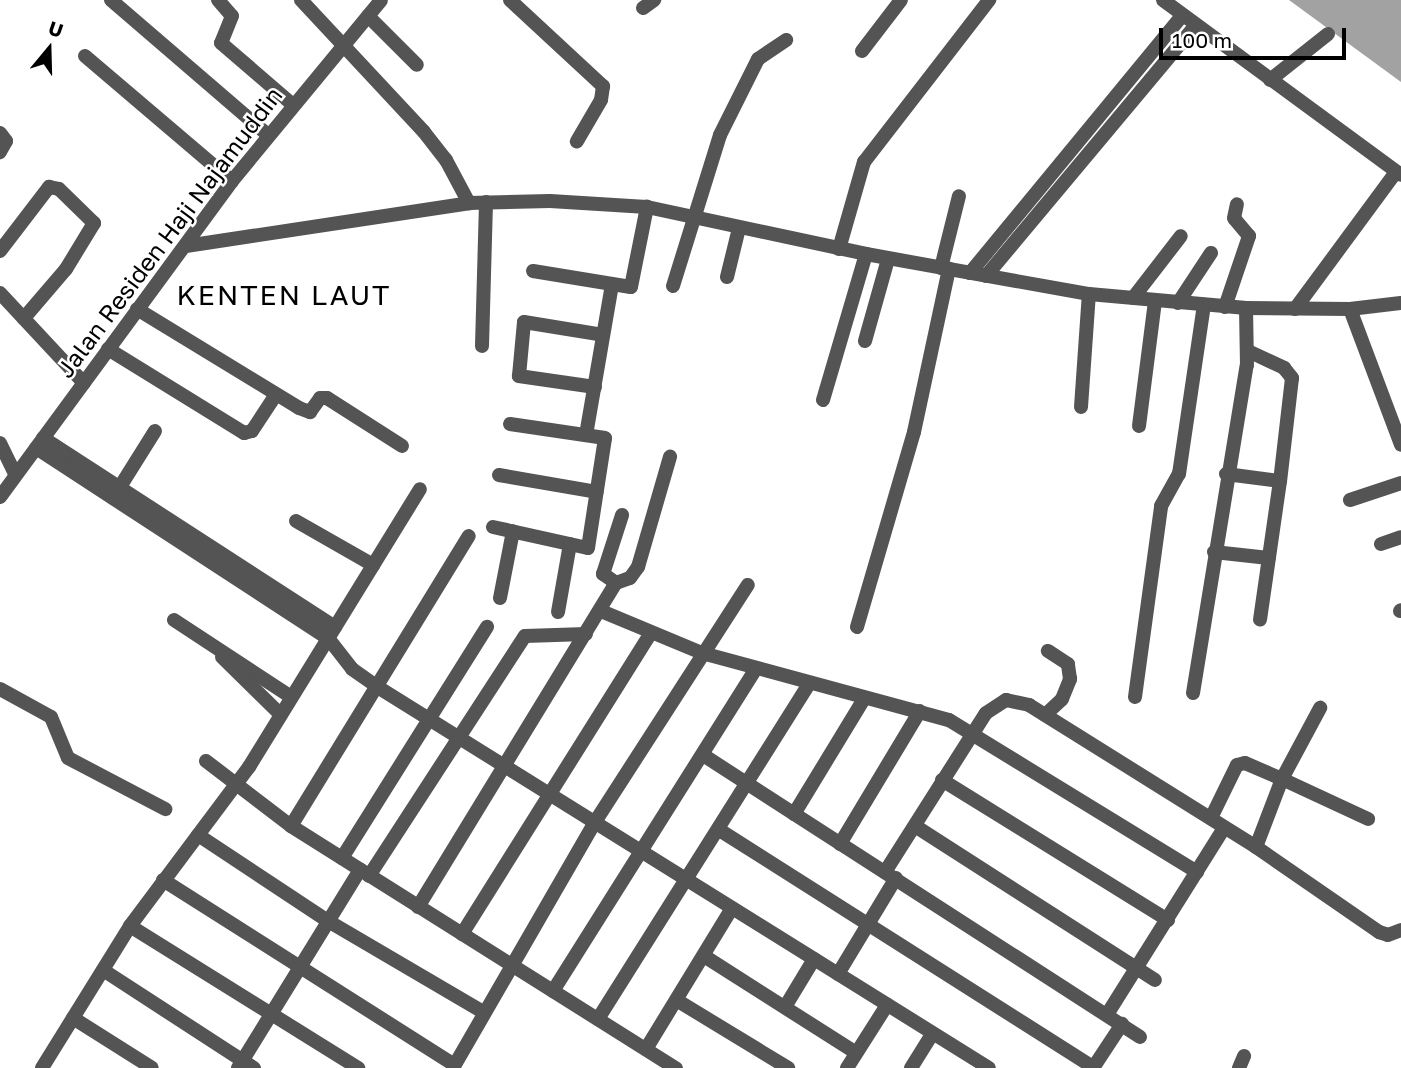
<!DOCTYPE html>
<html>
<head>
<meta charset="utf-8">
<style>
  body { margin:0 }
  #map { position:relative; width:1401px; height:1068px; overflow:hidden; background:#fff; font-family:"Golos Text",sans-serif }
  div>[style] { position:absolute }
  .water>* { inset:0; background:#a2a2a2 }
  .minor>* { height:14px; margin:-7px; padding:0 7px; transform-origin:7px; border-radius:7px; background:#545454 }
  span { translate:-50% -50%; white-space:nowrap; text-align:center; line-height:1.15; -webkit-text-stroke:5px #fff; paint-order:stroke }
  .street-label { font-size:24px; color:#000 }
  .quarter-label { font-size:28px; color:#000; letter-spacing:2px }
  .north { position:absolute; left:14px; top:14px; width:70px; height:70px; -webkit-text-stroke:5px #fff; paint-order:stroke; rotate:19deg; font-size:19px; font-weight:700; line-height:28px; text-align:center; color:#000 }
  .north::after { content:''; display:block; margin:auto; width:24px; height:32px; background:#000; clip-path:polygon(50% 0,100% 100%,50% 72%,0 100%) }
  .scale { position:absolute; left:1159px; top:28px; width:187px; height:32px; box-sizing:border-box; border:4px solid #000; border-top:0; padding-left:9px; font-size:21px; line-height:24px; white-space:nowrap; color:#000; -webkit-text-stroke:5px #fff; paint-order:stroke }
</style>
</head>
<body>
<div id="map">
  <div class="water">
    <div style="clip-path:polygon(1289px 0,1401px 0,1401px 82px)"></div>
  </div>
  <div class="minor">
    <div style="left:111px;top:0;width:207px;rotate:40.7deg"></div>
    <div style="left:218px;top:0;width:21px;rotate:49deg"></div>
    <div style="left:232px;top:16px;width:29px;rotate:112deg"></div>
    <div style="left:221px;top:43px;width:95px;rotate:40.7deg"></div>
    <div style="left:301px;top:0;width:180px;rotate:47deg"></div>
    <div style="left:424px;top:132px;width:36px;rotate:52deg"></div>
    <div style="left:446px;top:160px;width:49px;rotate:61.9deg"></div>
    <div style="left:510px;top:0;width:127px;rotate:42.8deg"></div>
    <div style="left:603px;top:86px;width:14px;rotate:98deg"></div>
    <div style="left:601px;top:100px;width:48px;rotate:120.3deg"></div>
    <div style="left:1163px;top:0;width:295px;rotate:36.3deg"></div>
    <div style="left:643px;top:8px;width:14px;rotate:-36deg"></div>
    <div style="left:368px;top:16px;width:69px;rotate:45deg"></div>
    <div style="left:862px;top:51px;width:64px;rotate:-52.6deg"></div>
    <div style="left:85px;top:56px;width:193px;rotate:40.4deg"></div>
    <div style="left:1270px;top:80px;width:74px;rotate:-38.4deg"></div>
    <div style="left:0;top:133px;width:10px;rotate:53deg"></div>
    <div style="left:6px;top:141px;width:13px;rotate:119deg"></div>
    <div style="left:186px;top:246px;width:286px;rotate:-8.6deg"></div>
    <div style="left:469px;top:203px;width:81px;rotate:-1.4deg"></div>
    <div style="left:550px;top:201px;width:97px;rotate:3.5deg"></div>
    <div style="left:647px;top:207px;width:224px;rotate:12.1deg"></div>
    <div style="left:866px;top:254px;width:227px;rotate:10.2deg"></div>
    <div style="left:1089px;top:294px;width:158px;rotate:5.1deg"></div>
    <div style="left:1246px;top:308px;width:104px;rotate:0.6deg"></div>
    <div style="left:1350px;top:309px;width:51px;rotate:-6.7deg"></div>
    <div style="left:839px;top:249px;width:91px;rotate:-74deg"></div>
    <div style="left:864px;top:162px;width:205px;rotate:-52.3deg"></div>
    <div style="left:0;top:251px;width:81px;rotate:-52.6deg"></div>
    <div style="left:49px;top:187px;width:10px;rotate:11deg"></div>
    <div style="left:59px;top:189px;width:49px;rotate:44.2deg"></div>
    <div style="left:94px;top:223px;width:54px;rotate:121.3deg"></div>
    <div style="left:66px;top:269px;width:65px;rotate:130.6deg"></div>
    <div style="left:941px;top:268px;width:74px;rotate:-76deg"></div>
    <div style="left:533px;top:271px;width:99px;rotate:9.3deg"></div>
    <div style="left:631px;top:287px;width:82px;rotate:-78.7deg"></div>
    <div style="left:970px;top:273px;width:333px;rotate:-50.5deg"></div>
    <div style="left:986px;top:276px;width:326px;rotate:-50.1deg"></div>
    <div style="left:727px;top:277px;width:50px;rotate:-76.2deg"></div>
    <div style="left:673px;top:286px;width:158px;rotate:-72.7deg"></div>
    <div style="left:720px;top:135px;width:85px;rotate:-63.4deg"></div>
    <div style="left:758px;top:59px;width:34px;rotate:-34deg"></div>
    <div style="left:0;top:293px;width:123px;rotate:47deg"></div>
    <div style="left:1133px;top:298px;width:78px;rotate:-52.3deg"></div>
    <div style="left:1178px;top:303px;width:60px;rotate:-56.6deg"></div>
    <div style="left:1225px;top:307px;width:75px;rotate:-71.3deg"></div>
    <div style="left:1249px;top:236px;width:23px;rotate:-130deg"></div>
    <div style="left:1234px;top:218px;width:14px;rotate:-78deg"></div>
    <div style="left:137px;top:309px;width:190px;rotate:31.4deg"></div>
    <div style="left:299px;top:408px;width:12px;rotate:20deg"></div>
    <div style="left:310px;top:412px;width:17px;rotate:-54deg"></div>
    <div style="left:320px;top:398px;width:7px"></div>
    <div style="left:327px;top:398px;width:89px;rotate:32.6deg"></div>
    <div style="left:1295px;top:309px;width:170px;rotate:-53.6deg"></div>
    <div style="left:1350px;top:309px;width:145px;rotate:69.4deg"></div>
    <div style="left:865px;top:341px;width:85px;rotate:-74.3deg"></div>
    <div style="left:482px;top:346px;width:144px;rotate:-88.4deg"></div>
    <div style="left:108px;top:349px;width:160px;rotate:31.7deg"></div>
    <div style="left:244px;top:433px;width:8px;rotate:-14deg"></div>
    <div style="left:252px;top:431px;width:42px;rotate:-56.7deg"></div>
    <div style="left:1248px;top:351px;width:40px;rotate:25deg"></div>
    <div style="left:1284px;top:368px;width:13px;rotate:51deg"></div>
    <div style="left:1292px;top:378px;width:104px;rotate:96.6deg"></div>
    <div style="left:595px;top:387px;width:77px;rotate:-171.8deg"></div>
    <div style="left:519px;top:376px;width:54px;rotate:-84.7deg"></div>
    <div style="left:524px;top:322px;width:80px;rotate:9.3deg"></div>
    <div style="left:823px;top:400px;width:152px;rotate:-73.6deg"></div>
    <div style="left:1081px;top:407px;width:113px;rotate:-86deg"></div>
    <div style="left:1139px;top:426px;width:126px;rotate:-82.7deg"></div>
    <div style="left:586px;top:435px;width:153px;rotate:-80.2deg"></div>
    <div style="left:43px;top:438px;width:348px;rotate:32.9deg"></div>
    <div style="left:0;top:443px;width:34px;rotate:64deg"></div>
    <div style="left:36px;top:448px;width:348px;rotate:33.1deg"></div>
    <div style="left:328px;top:638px;width:39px;rotate:52deg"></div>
    <div style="left:352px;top:669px;width:29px;rotate:35deg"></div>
    <div style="left:376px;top:686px;width:722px;rotate:31.93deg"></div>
    <div style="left:1226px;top:474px;width:54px;rotate:7.4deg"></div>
    <div style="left:1280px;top:481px;width:140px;rotate:98.2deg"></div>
    <div style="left:499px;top:475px;width:99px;rotate:9.8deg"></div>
    <div style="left:0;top:497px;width:392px;rotate:-53.7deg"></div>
    <div style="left:232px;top:181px;width:234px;rotate:-50.5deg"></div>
    <div style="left:113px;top:498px;width:79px;rotate:-57.9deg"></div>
    <div style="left:1350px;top:500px;width:54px;rotate:-18.4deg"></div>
    <div style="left:296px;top:521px;width:89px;rotate:29.7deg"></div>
    <div style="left:493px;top:527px;width:97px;rotate:12.5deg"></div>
    <div style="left:588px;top:548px;width:111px;rotate:-81.2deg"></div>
    <div style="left:605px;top:438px;width:96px;rotate:-171.6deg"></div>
    <div style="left:1381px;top:544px;width:21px;rotate:-19deg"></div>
    <div style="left:1214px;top:552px;width:55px;rotate:6.2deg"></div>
    <div style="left:616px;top:583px;width:16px;rotate:-145deg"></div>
    <div style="left:603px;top:574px;width:62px;rotate:-72.1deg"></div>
    <div style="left:500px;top:598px;width:68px;rotate:-79deg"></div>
    <div style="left:601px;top:611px;width:109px;rotate:22.6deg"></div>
    <div style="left:702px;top:653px;width:256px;rotate:15.2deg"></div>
    <div style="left:949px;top:720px;width:291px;rotate:31.5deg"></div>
    <div style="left:1400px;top:611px;width:1px;rotate:-45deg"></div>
    <div style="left:558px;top:612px;width:69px;rotate:-80deg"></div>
    <div style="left:174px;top:620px;width:140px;rotate:33.3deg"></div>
    <div style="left:857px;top:627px;width:203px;rotate:-73.7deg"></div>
    <div style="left:914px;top:432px;width:167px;rotate:-77.9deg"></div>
    <div style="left:222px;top:657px;width:81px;rotate:44.5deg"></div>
    <div style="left:0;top:689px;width:58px;rotate:28.8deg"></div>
    <div style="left:51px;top:717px;width:44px;rotate:67.5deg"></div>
    <div style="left:68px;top:758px;width:110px;rotate:27.7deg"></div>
    <div style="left:1193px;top:693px;width:332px;rotate:-80.7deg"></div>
    <div style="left:1247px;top:365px;width:57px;rotate:-91deg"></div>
    <div style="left:1135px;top:697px;width:193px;rotate:-82.2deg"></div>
    <div style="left:1161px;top:506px;width:37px;rotate:-61deg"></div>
    <div style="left:1179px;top:474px;width:171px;rotate:-81.6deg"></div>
    <div style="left:1045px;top:715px;width:23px;rotate:-43deg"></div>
    <div style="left:1062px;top:699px;width:22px;rotate:-68deg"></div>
    <div style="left:1070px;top:679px;width:15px;rotate:-98deg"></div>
    <div style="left:1068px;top:664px;width:24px;rotate:-147deg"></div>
    <div style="left:703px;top:755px;width:520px;rotate:32.83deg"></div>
    <div style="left:206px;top:761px;width:107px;rotate:37.4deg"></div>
    <div style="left:291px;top:826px;width:455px;rotate:32.2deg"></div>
    <div style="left:942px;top:780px;width:266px;rotate:31.8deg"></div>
    <div style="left:794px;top:814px;width:135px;rotate:-58.7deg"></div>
    <div style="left:1211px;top:818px;width:59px;rotate:-63.9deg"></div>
    <div style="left:1237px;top:765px;width:8px;rotate:-14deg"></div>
    <div style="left:1245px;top:763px;width:40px;rotate:23.4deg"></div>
    <div style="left:1282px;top:779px;width:81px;rotate:-61.8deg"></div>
    <div style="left:291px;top:826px;width:340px;rotate:-58.5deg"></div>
    <div style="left:915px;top:826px;width:285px;rotate:32.7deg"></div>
    <div style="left:721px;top:831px;width:442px;rotate:32.4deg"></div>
    <div style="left:198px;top:835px;width:156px;rotate:33.5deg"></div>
    <div style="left:328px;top:921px;width:180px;rotate:30.4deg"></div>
    <div style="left:840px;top:844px;width:155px;rotate:-59deg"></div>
    <div style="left:1256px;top:847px;width:150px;rotate:34.6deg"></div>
    <div style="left:1379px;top:932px;width:9px;rotate:18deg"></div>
    <div style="left:1388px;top:935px;width:14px;rotate:-21deg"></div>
    <div style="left:342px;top:858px;width:273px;rotate:-57.9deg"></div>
    <div style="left:885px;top:872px;width:188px;rotate:-57.6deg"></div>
    <div style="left:986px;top:713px;width:24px;rotate:-33deg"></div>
    <div style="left:1006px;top:700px;width:24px;rotate:12deg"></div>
    <div style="left:1029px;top:705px;width:268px;rotate:32deg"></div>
    <div style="left:1256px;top:847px;width:73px;rotate:-69.1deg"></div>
    <div style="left:1282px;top:779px;width:95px;rotate:24.9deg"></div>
    <div style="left:369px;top:876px;width:286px;rotate:-57deg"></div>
    <div style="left:525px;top:636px;width:61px;rotate:-1.9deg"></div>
    <div style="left:163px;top:880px;width:345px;rotate:32.4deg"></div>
    <div style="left:418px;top:907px;width:380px;rotate:-58.6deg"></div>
    <div style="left:616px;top:583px;width:15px;rotate:-20deg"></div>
    <div style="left:630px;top:578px;width:14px;rotate:-54deg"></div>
    <div style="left:638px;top:567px;width:115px;rotate:-73.8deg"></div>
    <div style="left:130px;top:926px;width:269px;rotate:31.9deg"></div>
    <div style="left:462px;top:934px;width:354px;rotate:-57.9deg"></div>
    <div style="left:704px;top:956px;width:180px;rotate:32.5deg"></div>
    <div style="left:103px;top:970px;width:180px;rotate:33deg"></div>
    <div style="left:838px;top:974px;width:112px;rotate:-58.9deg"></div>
    <div style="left:553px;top:991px;width:381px;rotate:-57.8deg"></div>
    <div style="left:678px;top:1001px;width:129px;rotate:31.3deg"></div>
    <div style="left:785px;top:1007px;width:56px;rotate:-58.9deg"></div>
    <div style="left:1108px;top:1013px;width:218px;rotate:-57.9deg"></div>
    <div style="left:73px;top:1018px;width:93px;rotate:32.3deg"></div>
    <div style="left:598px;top:1019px;width:397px;rotate:-57.8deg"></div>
    <div style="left:646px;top:1049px;width:165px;rotate:-58.6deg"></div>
    <div style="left:42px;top:1068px;width:167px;rotate:-58.2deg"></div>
    <div style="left:130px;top:926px;width:199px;rotate:-53.2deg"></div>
    <div style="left:249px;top:767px;width:326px;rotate:-58.4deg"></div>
    <div style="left:238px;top:1068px;width:233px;rotate:-58.4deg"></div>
    <div style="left:453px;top:1068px;width:284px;rotate:-60deg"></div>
    <div style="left:595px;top:822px;width:282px;rotate:-57.2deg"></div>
    <div style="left:847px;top:1068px;width:75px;rotate:-57.6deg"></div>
    <div style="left:911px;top:1068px;width:40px;rotate:-58deg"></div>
    <div style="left:1093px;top:1068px;width:53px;rotate:-56.6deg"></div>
    <div style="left:1239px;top:1068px;width:13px;rotate:-67deg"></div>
  </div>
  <div class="street-label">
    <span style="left:169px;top:232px;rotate:-53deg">Jalan Residen Haji Najamuddin</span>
  </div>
  <div class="quarter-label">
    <span style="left:284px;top:295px">KENTEN LAUT</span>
  </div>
  <div class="north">U</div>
  <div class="scale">100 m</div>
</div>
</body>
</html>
